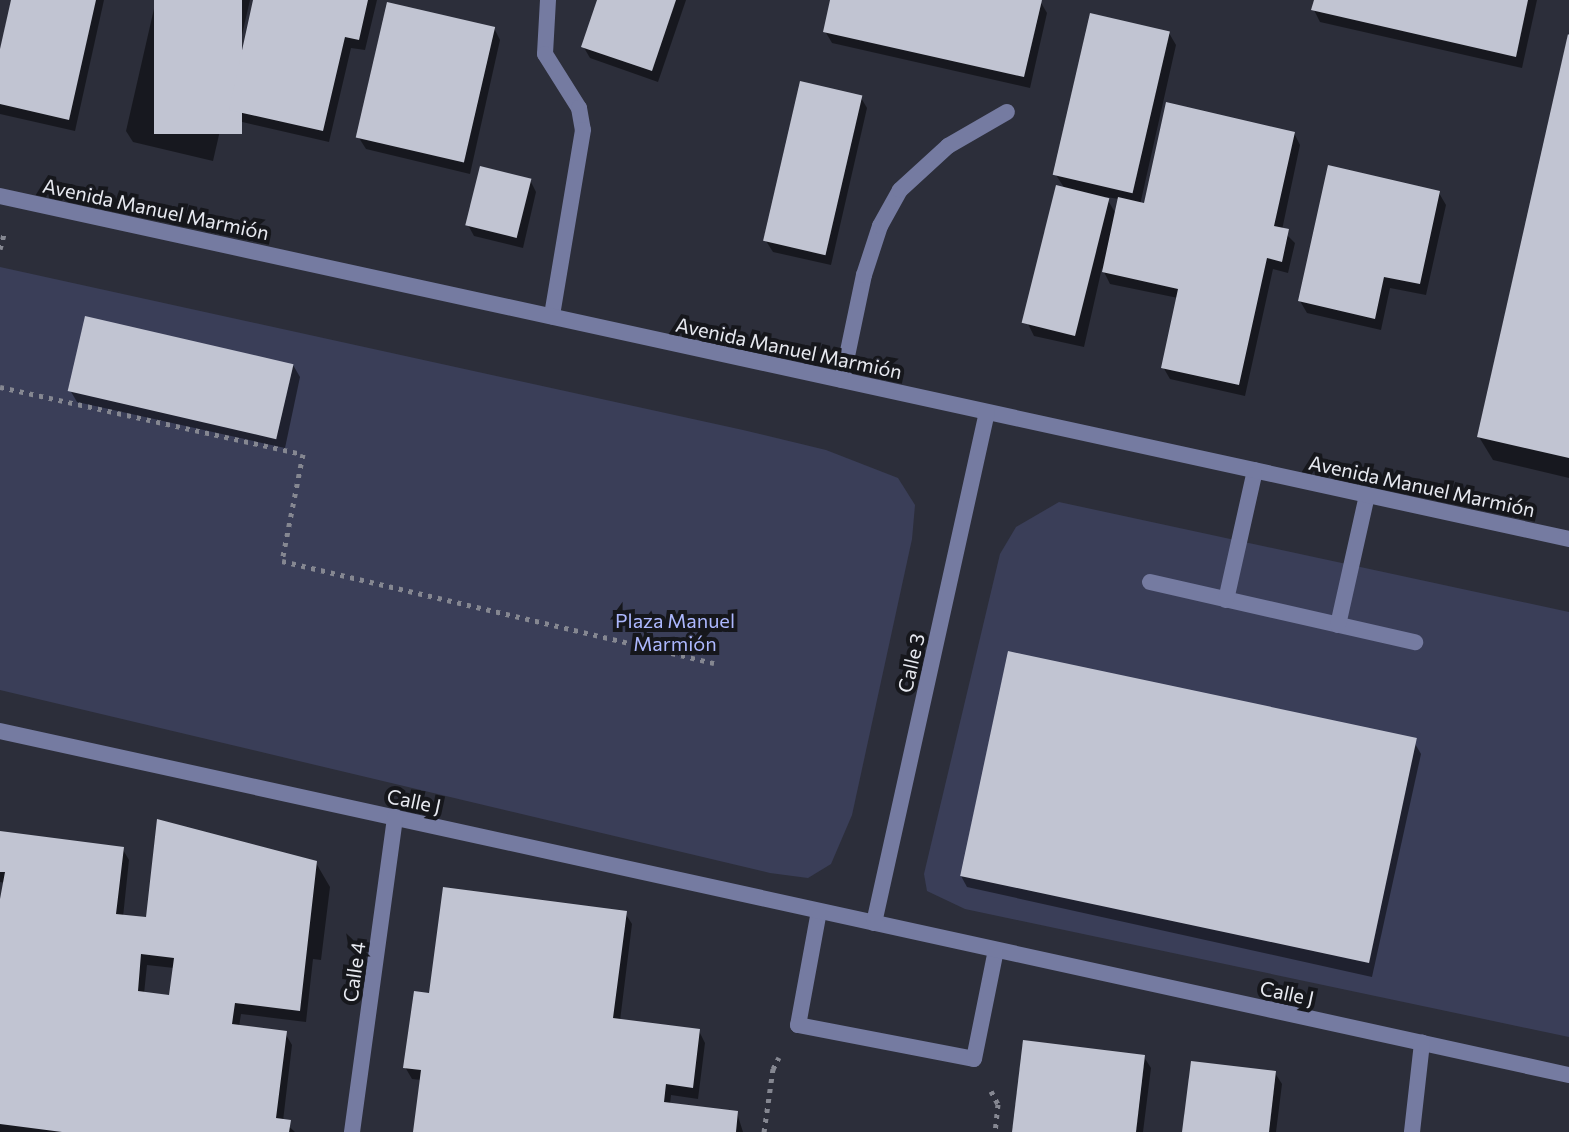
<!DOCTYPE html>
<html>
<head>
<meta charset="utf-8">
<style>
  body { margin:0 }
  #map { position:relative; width:1569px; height:1132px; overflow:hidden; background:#2c2e3a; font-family:Commissioner,sans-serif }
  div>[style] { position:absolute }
  .green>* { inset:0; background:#3a3e58 }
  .shadow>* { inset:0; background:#0007 }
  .building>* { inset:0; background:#c1c4d2; transform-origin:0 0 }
  .path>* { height:5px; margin-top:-2.5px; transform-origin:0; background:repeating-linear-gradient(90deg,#858791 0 4px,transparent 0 10px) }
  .lane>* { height:16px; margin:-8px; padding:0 8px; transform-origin:8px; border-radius:8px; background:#757ba1 }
  .street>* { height:16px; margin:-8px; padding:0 8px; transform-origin:8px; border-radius:8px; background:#757ba1 }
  span { translate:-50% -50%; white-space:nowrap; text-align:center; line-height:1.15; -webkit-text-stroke:8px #16171c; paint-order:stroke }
  .street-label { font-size:20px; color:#e8eaf1 }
  .park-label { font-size:20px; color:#adb8fe }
</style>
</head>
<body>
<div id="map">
  <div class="green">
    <div style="clip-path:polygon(0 267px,743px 430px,826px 450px,898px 478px,915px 505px,912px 539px,852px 815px,831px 864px,808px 878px,770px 873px,0 690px)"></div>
    <div style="clip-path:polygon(1059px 502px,1569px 612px,1569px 1037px,965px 909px,927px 891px,924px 874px,1000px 554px,1016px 527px)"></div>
  </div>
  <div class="shadow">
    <div style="clip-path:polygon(13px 0,104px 0,75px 131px,0 114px,0 59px)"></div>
    <div style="clip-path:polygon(156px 0,250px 0,213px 161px,133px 142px,126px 131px)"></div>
    <div style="clip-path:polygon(255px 0,377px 0,365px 50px,351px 48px,329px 142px,238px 121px,231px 109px)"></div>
    <div style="clip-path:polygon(599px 0,686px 0,658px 82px,590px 58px,583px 46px)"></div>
    <div style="clip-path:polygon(832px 0,1040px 1px,1047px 13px,1030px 88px,832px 43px,825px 31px)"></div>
    <div style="clip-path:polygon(1316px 0,1537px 0,1522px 68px,1320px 22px,1314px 10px)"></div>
    <div style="clip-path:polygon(494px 28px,500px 40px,470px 174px,366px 149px,359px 138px)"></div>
    <div style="clip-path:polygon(evenodd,1169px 33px,1176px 45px,1140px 205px,1294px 133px,1300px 145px,1282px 230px,1295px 243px,1288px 273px,1273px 269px,1245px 396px,1170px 379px,1163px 367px,1178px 298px,1110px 284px,1102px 268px,1084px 347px,1034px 336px,1028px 324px,1065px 189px,1056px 175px,1169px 33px,1106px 197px,1119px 199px,1116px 214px,1106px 197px)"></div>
    <div style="clip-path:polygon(1569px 38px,1569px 478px,1493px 460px,1479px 437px)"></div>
    <div style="clip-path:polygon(860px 96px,867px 108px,831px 265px,773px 252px,766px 241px)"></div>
    <div style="clip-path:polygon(530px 180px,536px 192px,523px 248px,474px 236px,468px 225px)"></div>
    <div style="clip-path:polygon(1439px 193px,1446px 205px,1426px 295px,1390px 288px,1381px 330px,1307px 313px,1300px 301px)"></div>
    <div style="clip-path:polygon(293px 365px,300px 377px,285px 448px,77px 402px,70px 390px)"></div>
    <div style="clip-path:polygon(1414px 742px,1421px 754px,1372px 977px,967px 887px,961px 876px)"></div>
    <div style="clip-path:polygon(evenodd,0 833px,122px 848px,129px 860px,123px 917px,150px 920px,316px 863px,330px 887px,321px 960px,313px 959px,306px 1022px,241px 1014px,239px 1027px,285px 1033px,292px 1045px,283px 1121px,295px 1132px,0 1132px,0 902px,6px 883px,0 882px,0 833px,147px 965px,174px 968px,171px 997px,144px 994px,147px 965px)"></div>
    <div style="clip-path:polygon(625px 913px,632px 924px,620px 1021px,699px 1031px,705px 1043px,698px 1099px,671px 1095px,670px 1104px,737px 1113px,743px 1132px,415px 1132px,421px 1080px,412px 1079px,405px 1067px,431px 996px)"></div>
    <div style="clip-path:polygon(1144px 1057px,1151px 1068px,1143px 1132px,1014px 1132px)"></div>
    <div style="clip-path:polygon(1275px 1073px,1282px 1084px,1276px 1132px,1184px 1132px)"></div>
  </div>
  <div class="building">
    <div style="clip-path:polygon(11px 0,96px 0,69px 120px,0 104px,0 49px)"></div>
    <div style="left:154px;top:0;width:88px;height:134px"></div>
    <div style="clip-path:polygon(253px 0,368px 0,359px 40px,345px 37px,323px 131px,229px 110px)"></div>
    <div style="clip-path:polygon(597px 0,676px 0,652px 71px,581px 47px)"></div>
    <div style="clip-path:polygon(830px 0,1042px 0,1024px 77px,823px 32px)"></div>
    <div style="clip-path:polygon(1314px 0,1528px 0,1516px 57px,1311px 10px)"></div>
    <div style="left:387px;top:2px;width:111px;height:139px;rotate:13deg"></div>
    <div style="left:1090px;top:13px;width:82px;height:166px;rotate:13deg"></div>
    <div style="clip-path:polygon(1568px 34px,1569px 35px,1569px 458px,1477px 437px)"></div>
    <div style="left:800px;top:81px;width:64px;height:164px;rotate:13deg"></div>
    <div style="clip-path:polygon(1166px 102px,1295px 132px,1274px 226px,1289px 229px,1282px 262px,1267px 258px,1239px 385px,1161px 368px,1178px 289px,1102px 272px,1118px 197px,1144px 203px)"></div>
    <div style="clip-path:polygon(1328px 165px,1440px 191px,1420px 284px,1384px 277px,1375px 319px,1298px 301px)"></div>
    <div style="left:480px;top:166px;width:53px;height:61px;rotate:14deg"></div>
    <div style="left:1056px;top:185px;width:55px;height:142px;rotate:14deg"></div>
    <div style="left:85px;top:316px;width:214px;height:77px;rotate:13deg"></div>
    <div style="left:1008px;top:651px;width:418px;height:230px;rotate:12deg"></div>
    <div style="clip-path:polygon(evenodd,157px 819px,317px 861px,300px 1011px,235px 1003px,232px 1024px,287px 1031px,276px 1118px,291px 1120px,289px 1132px,62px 1132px,0 1124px,0 899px,5px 872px,0 872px,0 831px,124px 847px,116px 914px,146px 917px,157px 819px,141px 954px,174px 958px,169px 995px,138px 991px,141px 954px)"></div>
    <div style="clip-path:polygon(443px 887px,627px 911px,613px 1018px,700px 1029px,693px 1088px,666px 1084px,664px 1102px,738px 1111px,736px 1132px,413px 1132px,421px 1070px,403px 1068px,414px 991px,429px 993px)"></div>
    <div style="clip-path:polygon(1023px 1040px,1145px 1055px,1136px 1132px,1012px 1132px)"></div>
    <div style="clip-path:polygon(1191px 1061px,1276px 1071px,1269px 1132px,1182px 1132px)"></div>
  </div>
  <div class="path">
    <div style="left:0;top:249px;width:16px;rotate:-75deg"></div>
    <div style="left:0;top:387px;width:310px;rotate:12.5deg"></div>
    <div style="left:303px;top:454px;width:109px;rotate:101.1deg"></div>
    <div style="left:282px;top:561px;width:444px;rotate:13.3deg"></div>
    <div style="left:991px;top:1091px;width:15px;rotate:62deg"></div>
    <div style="left:998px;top:1104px;width:28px;rotate:96deg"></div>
    <div style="left:764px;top:1132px;width:64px;rotate:-81.9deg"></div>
    <div style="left:773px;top:1069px;width:13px;rotate:-63deg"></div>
  </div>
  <div class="lane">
    <div style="left:548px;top:0;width:54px;rotate:93.2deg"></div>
    <div style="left:545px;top:54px;width:64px;rotate:57.8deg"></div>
    <div style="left:579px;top:108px;width:22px;rotate:80deg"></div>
    <div style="left:583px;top:130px;width:189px;rotate:99.5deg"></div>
    <div style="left:842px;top:380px;width:107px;rotate:-78.2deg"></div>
    <div style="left:864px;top:275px;width:52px;rotate:-71.9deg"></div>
    <div style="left:880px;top:226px;width:41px;rotate:-60.9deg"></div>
    <div style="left:900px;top:190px;width:65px;rotate:-42.5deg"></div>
    <div style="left:948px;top:146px;width:68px;rotate:-30deg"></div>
    <div style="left:1150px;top:582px;width:272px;rotate:12.8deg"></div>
    <div style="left:1226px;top:600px;width:133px;rotate:-77.4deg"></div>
    <div style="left:1338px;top:625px;width:133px;rotate:-77.4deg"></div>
    <div style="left:819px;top:911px;width:116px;rotate:100.4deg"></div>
    <div style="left:798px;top:1025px;width:179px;rotate:10.9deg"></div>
    <div style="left:974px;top:1059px;width:111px;rotate:-78.6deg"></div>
  </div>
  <div class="street">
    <div style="left:0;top:196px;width:1606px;rotate:12.33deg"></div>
    <div style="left:0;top:731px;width:1606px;rotate:12.37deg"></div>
    <div style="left:874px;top:923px;width:523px;rotate:-77.53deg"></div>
    <div style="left:352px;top:1132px;width:318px;rotate:-82.2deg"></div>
    <div style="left:1412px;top:1132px;width:90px;rotate:-83.6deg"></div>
  </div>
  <div class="street-label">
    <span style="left:156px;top:209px;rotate:12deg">Avenida Manuel Marmión</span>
    <span style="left:789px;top:348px;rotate:12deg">Avenida Manuel Marmión</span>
    <span style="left:1422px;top:486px;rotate:12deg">Avenida Manuel Marmión</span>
    <span style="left:911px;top:663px;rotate:-77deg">Calle 3</span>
    <span style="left:414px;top:801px;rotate:12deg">Calle J</span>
    <span style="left:354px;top:972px;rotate:-82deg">Calle 4</span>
    <span style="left:1287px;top:993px;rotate:12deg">Calle J</span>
  </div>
  <div class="park-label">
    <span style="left:675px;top:632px">Plaza Manuel<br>Marmión</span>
  </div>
</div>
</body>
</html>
